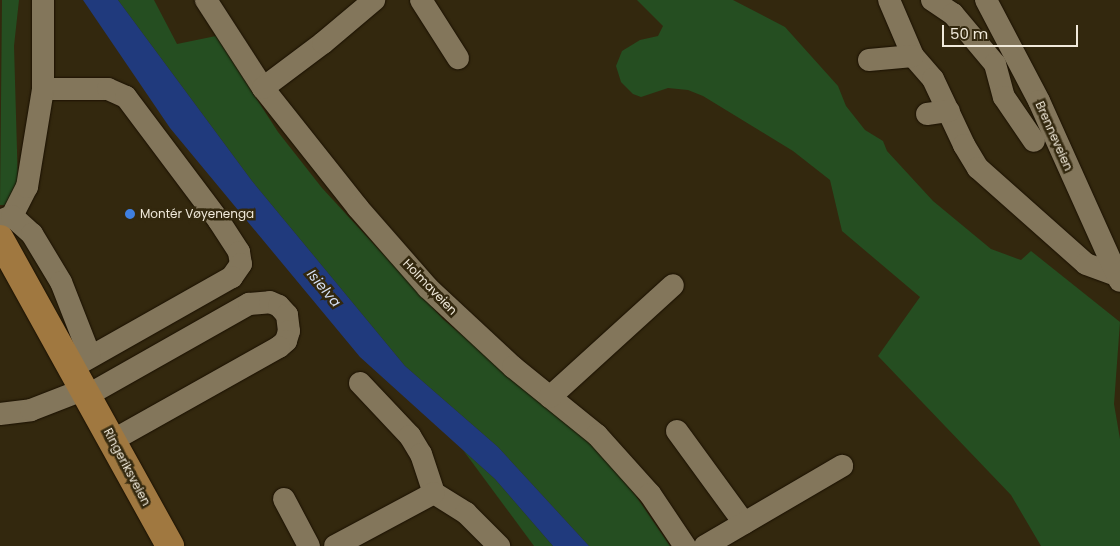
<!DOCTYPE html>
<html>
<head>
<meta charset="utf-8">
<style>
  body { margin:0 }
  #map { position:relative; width:1120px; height:546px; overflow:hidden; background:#33280e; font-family:Poppins,sans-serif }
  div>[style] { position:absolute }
  .green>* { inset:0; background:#254e21 }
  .water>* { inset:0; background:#203a7d }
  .roads { filter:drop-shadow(0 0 1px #1a1000) drop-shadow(0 0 1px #1a1000) }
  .minor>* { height:22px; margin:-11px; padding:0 11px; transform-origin:11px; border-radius:11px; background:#83765b }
  .major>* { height:28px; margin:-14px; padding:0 14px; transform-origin:14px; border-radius:14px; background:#a07840 }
  .dots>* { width:14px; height:14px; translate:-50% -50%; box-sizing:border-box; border:2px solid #33280e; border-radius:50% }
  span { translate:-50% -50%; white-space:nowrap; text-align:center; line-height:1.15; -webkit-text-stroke:5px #33280e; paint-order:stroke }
  .street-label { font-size:12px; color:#f0e9da }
  .poi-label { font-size:12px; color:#f0e9da }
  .left { translate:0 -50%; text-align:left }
  .water-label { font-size:14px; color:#d5dff3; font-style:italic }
  .scale { position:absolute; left:942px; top:25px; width:136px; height:22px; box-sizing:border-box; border:2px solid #f0e9da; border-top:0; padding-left:6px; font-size:15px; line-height:18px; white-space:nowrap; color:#f0e9da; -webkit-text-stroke:4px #33280e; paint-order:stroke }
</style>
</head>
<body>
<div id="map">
  <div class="green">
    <div style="clip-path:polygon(2px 0,19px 0,14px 46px,18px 185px,7px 205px,0 205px)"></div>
    <div style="clip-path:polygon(118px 0,154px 0,177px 44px,216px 36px,278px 132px,322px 188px,443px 319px,595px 446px,636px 496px,670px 546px,589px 546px,498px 447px,405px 366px,252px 181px)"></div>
    <div style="clip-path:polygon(637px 0,733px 0,785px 27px,838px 86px,846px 106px,865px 130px,883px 141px,887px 151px,933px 201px,991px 249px,1021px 260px,1031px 251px,1120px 322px,1114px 404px,1120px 439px,1120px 546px,1041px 546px,1011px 495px,878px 356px,920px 297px,842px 231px,830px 180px,793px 151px,703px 96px,688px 90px,668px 88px,641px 97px,633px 94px,621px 82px,616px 66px,622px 51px,640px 40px,658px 36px,663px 26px)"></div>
    <div style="clip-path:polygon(463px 450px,495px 479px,553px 546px,534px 546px)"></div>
  </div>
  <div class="water">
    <div style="clip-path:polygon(83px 0,118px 0,252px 181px,405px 366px,498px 447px,589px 546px,553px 546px,495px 479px,360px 357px,170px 128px)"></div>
  </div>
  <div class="roads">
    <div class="minor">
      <div style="left:206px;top:0;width:105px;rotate:57.1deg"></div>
      <div style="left:263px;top:88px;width:153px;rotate:51.6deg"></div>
      <div style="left:358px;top:208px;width:106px;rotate:48.8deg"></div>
      <div style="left:428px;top:288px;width:116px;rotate:42.9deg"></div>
      <div style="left:513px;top:367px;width:108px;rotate:39deg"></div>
      <div style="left:597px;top:435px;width:79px;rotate:48.1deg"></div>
      <div style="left:650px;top:494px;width:63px;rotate:56.1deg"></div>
      <div style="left:421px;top:0;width:69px;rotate:57.5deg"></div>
      <div style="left:889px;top:0;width:61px;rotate:66.8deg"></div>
      <div style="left:913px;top:56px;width:30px;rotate:49deg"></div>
      <div style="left:933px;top:79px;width:73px;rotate:64.8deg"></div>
      <div style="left:964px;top:145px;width:27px;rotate:59deg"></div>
      <div style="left:978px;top:168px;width:144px;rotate:41.6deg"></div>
      <div style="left:1086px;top:264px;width:32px;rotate:20deg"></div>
      <div style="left:932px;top:0;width:25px;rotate:34deg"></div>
      <div style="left:953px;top:14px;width:65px;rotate:50deg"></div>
      <div style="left:995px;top:64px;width:34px;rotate:75deg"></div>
      <div style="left:1004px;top:97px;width:53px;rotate:55.7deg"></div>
      <div style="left:986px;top:0;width:114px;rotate:62.3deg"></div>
      <div style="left:1039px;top:101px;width:197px;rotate:65.8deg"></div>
      <div style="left:869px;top:60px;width:44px;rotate:-5.2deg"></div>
      <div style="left:263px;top:88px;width:75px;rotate:-36.9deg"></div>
      <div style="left:323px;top:43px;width:67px;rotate:-40.1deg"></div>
      <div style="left:43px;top:89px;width:65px"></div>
      <div style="left:108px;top:89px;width:20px;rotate:24deg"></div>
      <div style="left:126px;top:97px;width:155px;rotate:53.1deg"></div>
      <div style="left:219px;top:221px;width:37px;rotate:57deg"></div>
      <div style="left:239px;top:252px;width:12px;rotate:81deg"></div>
      <div style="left:241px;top:264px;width:16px;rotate:125deg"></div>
      <div style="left:232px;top:277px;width:183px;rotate:150.5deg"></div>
      <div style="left:927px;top:114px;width:22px;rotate:-8deg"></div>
      <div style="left:12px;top:216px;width:33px;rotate:-63deg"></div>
      <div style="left:27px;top:187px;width:99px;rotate:-80.7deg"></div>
      <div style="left:43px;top:89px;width:89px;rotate:-90deg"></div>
      <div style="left:0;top:221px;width:13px;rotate:-23deg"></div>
      <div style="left:12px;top:216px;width:27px;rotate:42deg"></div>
      <div style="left:32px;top:234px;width:56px;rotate:58.9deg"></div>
      <div style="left:61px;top:282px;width:79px;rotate:68.6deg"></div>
      <div style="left:360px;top:383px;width:73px;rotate:46.7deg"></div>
      <div style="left:410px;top:436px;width:21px;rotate:59deg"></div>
      <div style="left:421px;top:454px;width:41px;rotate:71.6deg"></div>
      <div style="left:434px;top:493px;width:38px;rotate:32deg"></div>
      <div style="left:466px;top:513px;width:47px;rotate:45deg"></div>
      <div style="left:88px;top:395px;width:185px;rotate:-29.5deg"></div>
      <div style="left:249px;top:304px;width:21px;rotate:-5deg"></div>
      <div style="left:270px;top:302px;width:10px;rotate:24deg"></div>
      <div style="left:279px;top:306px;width:12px;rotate:48deg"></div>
      <div style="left:287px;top:315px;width:16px;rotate:83deg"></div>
      <div style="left:289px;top:331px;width:10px;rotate:107deg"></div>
      <div style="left:286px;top:341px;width:9px;rotate:139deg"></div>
      <div style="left:279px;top:347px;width:190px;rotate:150.7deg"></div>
      <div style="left:550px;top:397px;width:166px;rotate:-42.3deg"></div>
      <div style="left:0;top:414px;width:31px;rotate:-7deg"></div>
      <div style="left:31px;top:410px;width:58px;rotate:-21.3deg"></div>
      <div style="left:677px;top:431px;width:114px;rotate:53.9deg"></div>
      <div style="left:284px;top:499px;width:53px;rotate:62deg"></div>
      <div style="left:335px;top:546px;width:112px;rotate:-28.2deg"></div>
      <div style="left:705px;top:546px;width:159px;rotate:-30.3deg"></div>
    </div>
    <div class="major">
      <div style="left:0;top:239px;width:351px;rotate:61deg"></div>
    </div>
  </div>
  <div class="dots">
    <div style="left:130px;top:214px;background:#3f7fe0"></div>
  </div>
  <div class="street-label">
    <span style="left:1054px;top:136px;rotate:66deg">Brenneveien</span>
    <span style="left:430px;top:287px;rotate:46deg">Holmaveien</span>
    <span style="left:127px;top:467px;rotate:62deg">Ringeriksveien</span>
  </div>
  <div class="poi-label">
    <span class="left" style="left:140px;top:214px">Montér Vøyenenga</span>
  </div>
  <div class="water-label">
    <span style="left:324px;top:288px;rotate:50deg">Isielva</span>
  </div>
  <div class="scale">50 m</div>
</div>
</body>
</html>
